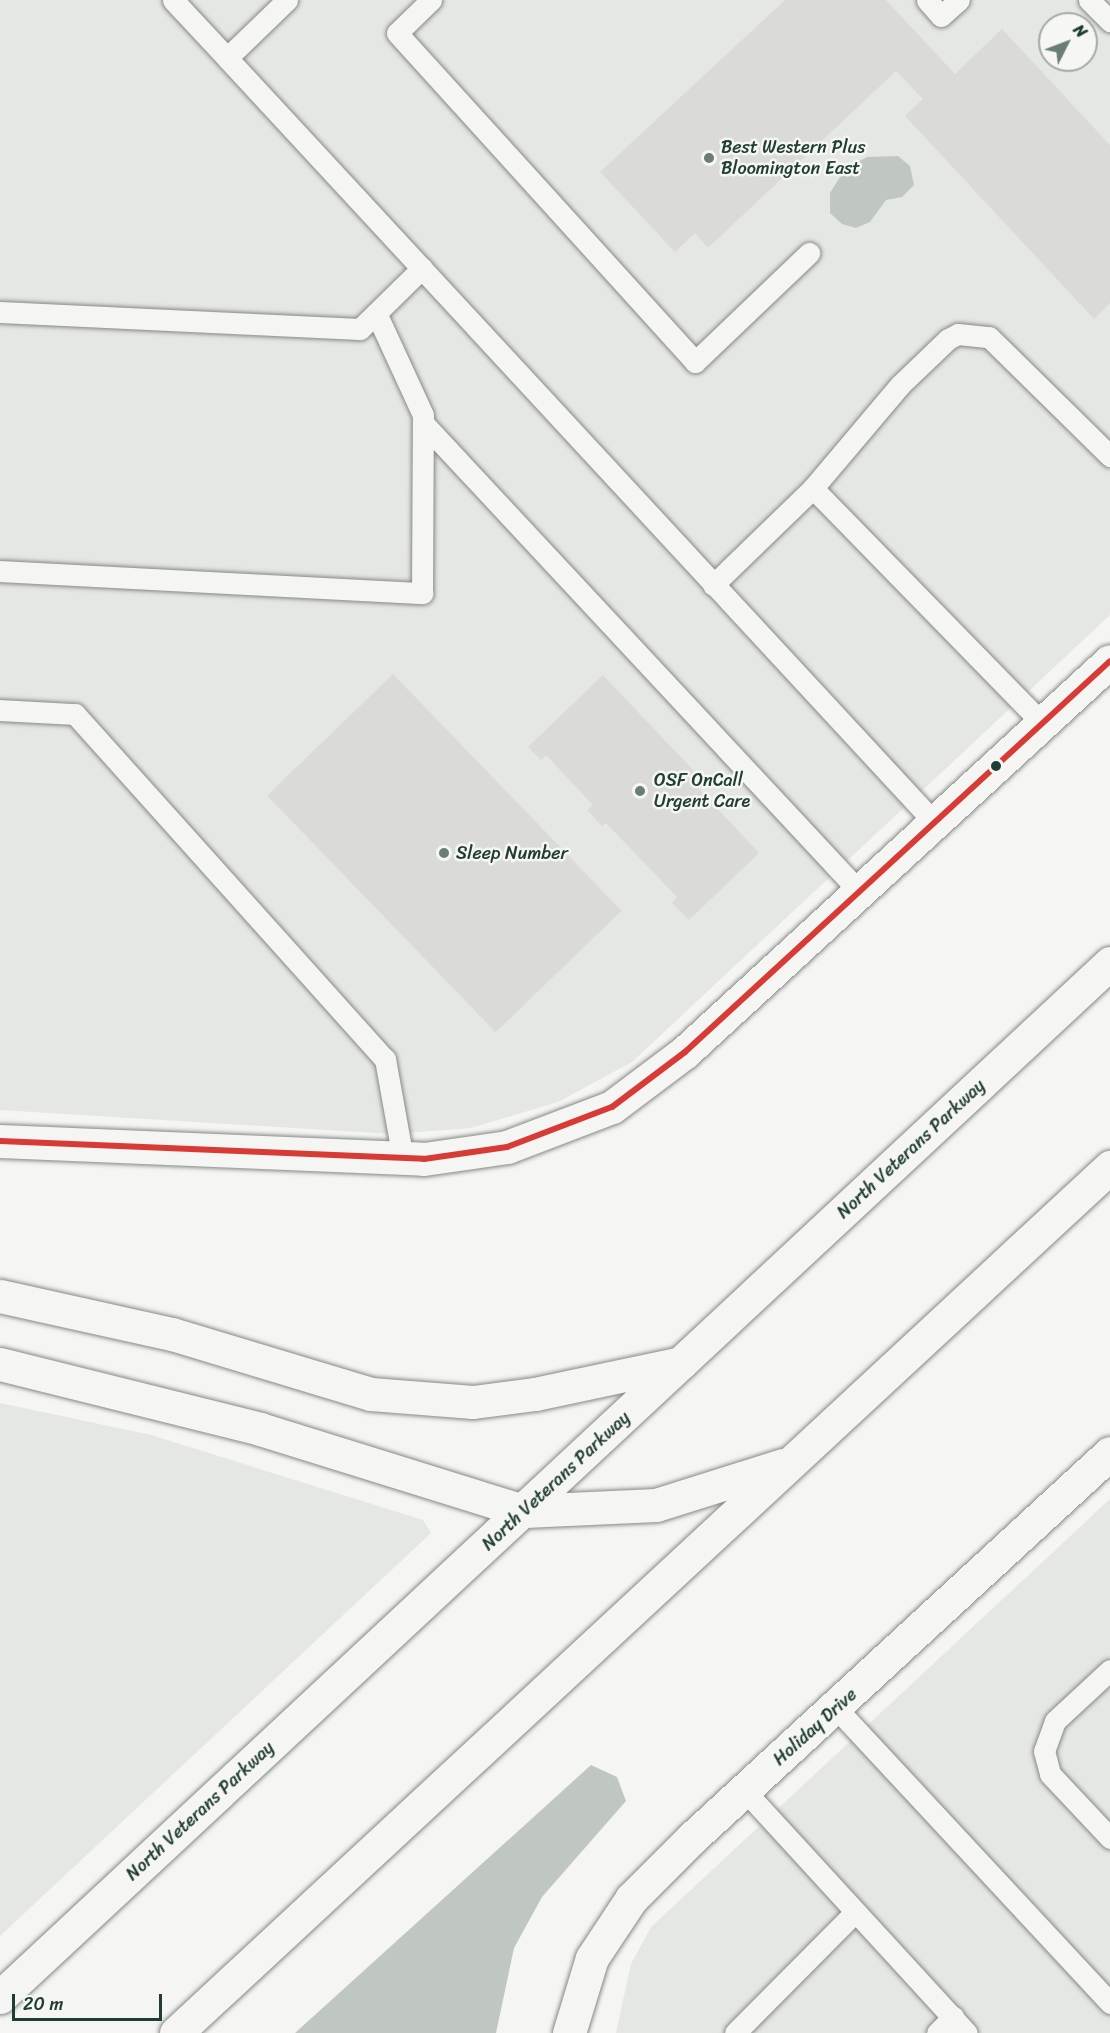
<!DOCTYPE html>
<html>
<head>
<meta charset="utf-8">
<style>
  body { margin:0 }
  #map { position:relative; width:1110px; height:2033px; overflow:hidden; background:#f5f5f3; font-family:Sriracha,sans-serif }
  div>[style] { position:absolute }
  .built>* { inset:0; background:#e5e7e4 }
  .green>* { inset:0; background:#e4e7e3 }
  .water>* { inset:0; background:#c0c7c3 }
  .building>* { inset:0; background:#dadbd9; transform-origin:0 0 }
  .roads { filter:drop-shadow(0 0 2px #858a88) drop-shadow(0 0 2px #858a88) }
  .lane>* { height:21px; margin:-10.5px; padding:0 10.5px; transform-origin:10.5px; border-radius:10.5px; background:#f5f5f3 }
  .street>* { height:33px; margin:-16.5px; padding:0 16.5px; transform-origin:16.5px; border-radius:16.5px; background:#f5f5f3 }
  .secondary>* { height:33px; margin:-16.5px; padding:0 16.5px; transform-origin:16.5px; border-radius:16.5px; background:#f5f5f3 }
  .highway>* { height:33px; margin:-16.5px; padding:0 16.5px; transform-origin:16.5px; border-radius:16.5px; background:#f5f5f3 }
  .bus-1>* { height:6px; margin:-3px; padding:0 3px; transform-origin:3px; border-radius:3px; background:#d83b35 }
  .dots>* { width:16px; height:16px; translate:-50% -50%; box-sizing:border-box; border:3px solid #f6f6f2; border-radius:50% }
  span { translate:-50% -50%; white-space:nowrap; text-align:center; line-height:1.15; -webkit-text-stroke:5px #f6f6f2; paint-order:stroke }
  .poi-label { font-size:18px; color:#1f3d34 }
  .left { translate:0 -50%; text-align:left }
  .street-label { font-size:18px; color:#1f3d34 }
  .north { position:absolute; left:1038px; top:12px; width:60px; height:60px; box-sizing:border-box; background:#f6f6f2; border:2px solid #a0aca6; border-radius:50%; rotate:48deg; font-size:16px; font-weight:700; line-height:24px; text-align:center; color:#1f3d34 }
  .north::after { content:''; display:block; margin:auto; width:21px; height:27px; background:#6a7d77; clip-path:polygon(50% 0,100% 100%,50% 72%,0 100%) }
  .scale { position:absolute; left:12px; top:1994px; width:150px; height:27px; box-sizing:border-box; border:3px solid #1f3d34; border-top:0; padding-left:8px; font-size:18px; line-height:21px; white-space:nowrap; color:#1f3d34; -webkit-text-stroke:4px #f6f6f2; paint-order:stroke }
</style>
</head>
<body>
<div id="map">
  <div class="built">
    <div style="clip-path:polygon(evenodd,0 0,1110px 0,1110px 615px,632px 1062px,558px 1102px,471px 1128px,392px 1134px,0 1110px,0 0,1050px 24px,1086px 24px,1086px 60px,1050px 60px,1050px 24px)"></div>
    <div style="clip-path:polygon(1110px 1499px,1110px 2033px,616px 2033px,631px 1964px,651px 1927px)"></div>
  </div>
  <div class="green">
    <div style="clip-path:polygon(0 1403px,151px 1435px,423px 1520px,431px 1533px,0 1936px)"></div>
  </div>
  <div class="water">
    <div style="clip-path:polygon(898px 156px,910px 166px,914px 185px,902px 197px,886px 200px,870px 222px,856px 228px,842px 224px,830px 213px,830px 193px,845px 169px,867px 157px)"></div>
    <div style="clip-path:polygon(591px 1765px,617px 1777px,626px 1801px,542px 1897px,514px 1948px,496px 2033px,295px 2033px)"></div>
  </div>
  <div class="building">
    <div style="clip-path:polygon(785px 0,886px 0,955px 74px,1002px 29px,1110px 145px,1110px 303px,1094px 319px,905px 116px,923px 99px,896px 71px,708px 248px,695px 233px,675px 252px,600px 172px)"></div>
    <div style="left:393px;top:674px;width:329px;height:175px;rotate:46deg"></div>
    <div style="clip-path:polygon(603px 675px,694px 771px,688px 777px,759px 853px,689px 920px,672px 903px,677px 897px,606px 823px,602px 826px,587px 810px,593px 805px,546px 755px,541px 760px,528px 747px)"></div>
  </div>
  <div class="roads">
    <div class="lane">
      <div style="left:173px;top:0;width:79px;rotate:47deg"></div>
      <div style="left:287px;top:0;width:83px;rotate:136deg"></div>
      <div style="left:227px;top:58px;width:1041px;rotate:47.22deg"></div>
      <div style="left:431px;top:0;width:47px;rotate:135.9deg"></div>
      <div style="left:397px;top:33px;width:444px;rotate:47.8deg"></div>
      <div style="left:695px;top:362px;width:158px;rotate:-43.7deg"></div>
      <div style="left:927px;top:0;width:21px;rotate:49deg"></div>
      <div style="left:941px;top:16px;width:24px;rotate:-42deg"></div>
      <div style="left:1089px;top:0;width:30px;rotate:45deg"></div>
      <div style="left:0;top:312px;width:360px;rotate:2.7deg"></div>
      <div style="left:360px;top:329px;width:87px;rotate:-44.5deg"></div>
      <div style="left:423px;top:423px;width:640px;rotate:47.03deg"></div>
      <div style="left:0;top:571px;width:423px;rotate:3deg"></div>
      <div style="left:422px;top:593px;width:178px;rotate:-89.7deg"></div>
      <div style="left:423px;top:415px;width:112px;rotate:-114.7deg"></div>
      <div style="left:713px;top:585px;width:139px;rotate:-44.1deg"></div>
      <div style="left:0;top:710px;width:75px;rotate:3.1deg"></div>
      <div style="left:75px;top:714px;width:464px;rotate:48.1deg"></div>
      <div style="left:385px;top:1059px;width:102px;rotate:79.8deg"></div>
      <div style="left:1042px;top:723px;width:328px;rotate:-134.3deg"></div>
      <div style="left:813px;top:488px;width:135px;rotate:-49.8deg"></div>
      <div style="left:900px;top:385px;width:66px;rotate:-43.8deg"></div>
      <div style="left:948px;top:339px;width:11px;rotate:-27deg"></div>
      <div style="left:958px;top:334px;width:31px;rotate:6deg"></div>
      <div style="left:989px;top:337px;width:170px;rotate:44.5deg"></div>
      <div style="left:1110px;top:1670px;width:75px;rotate:137.2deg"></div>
      <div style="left:1055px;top:1721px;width:32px;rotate:110deg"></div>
      <div style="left:1044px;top:1751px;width:24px;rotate:75deg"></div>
      <div style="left:1050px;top:1774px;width:88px;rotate:46.8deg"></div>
      <div style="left:836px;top:1708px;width:403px;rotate:47.1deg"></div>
      <div style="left:745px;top:1791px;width:328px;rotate:47.5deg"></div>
      <div style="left:735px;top:2033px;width:170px;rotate:-45.2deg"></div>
      <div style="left:937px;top:2033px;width:23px;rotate:-45deg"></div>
    </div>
    <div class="street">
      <div style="left:569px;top:2033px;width:78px;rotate:-73deg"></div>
      <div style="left:592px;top:1958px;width:71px;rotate:-56.5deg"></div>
      <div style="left:631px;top:1899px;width:86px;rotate:-45deg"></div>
      <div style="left:692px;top:1838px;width:568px;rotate:-42.65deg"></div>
    </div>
    <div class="secondary">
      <div style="left:0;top:1141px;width:424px;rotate:2.4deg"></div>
      <div style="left:424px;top:1159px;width:84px;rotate:-8.2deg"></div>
      <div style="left:507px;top:1147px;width:112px;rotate:-20.9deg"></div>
      <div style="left:612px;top:1107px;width:91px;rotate:-37deg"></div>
      <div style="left:685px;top:1052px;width:577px;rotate:-42.61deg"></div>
    </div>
    <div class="highway">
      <div style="left:0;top:1296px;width:176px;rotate:12.5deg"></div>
      <div style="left:172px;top:1334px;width:208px;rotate:16.8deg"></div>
      <div style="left:371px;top:1394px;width:102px;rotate:4.5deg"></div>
      <div style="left:473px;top:1402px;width:63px;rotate:-7.4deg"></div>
      <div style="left:535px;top:1394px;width:149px;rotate:-12deg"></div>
      <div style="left:0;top:1364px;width:268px;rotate:14deg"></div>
      <div style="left:260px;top:1429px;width:276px;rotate:17.3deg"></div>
      <div style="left:524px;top:1511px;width:132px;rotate:-2.6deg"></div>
      <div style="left:656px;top:1505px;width:133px;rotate:-17.5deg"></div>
      <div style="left:0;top:1997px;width:1517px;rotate:-42.97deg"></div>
      <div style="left:176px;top:2033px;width:1274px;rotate:-42.84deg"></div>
    </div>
  </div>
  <div class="bus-1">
    <div style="left:0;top:1141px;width:424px;rotate:2.4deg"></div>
    <div style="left:424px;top:1159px;width:84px;rotate:-8.2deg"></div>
    <div style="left:507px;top:1147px;width:112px;rotate:-20.9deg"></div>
    <div style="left:612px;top:1107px;width:91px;rotate:-37deg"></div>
    <div style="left:685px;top:1052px;width:577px;rotate:-42.61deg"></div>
  </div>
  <div class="dots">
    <div style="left:709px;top:158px;background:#6a7d77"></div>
    <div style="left:996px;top:766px;background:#1f3d34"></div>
    <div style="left:640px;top:791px;background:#6a7d77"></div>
    <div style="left:444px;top:853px;background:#6a7d77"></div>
  </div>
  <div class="poi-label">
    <span class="left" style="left:721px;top:158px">Best Western Plus<br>Bloomington East</span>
    <span class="left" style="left:654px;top:791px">OSF OnCall<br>Urgent Care</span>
    <span class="left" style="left:456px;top:853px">Sleep Number</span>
  </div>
  <div class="street-label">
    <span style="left:911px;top:1149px;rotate:-43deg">North Veterans Parkway</span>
    <span style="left:556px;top:1481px;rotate:-43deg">North Veterans Parkway</span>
    <span style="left:815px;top:1727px;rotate:-42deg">Holiday Drive</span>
    <span style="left:200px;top:1811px;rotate:-43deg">North Veterans Parkway</span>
  </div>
  <div class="north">N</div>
  <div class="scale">20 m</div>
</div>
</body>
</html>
